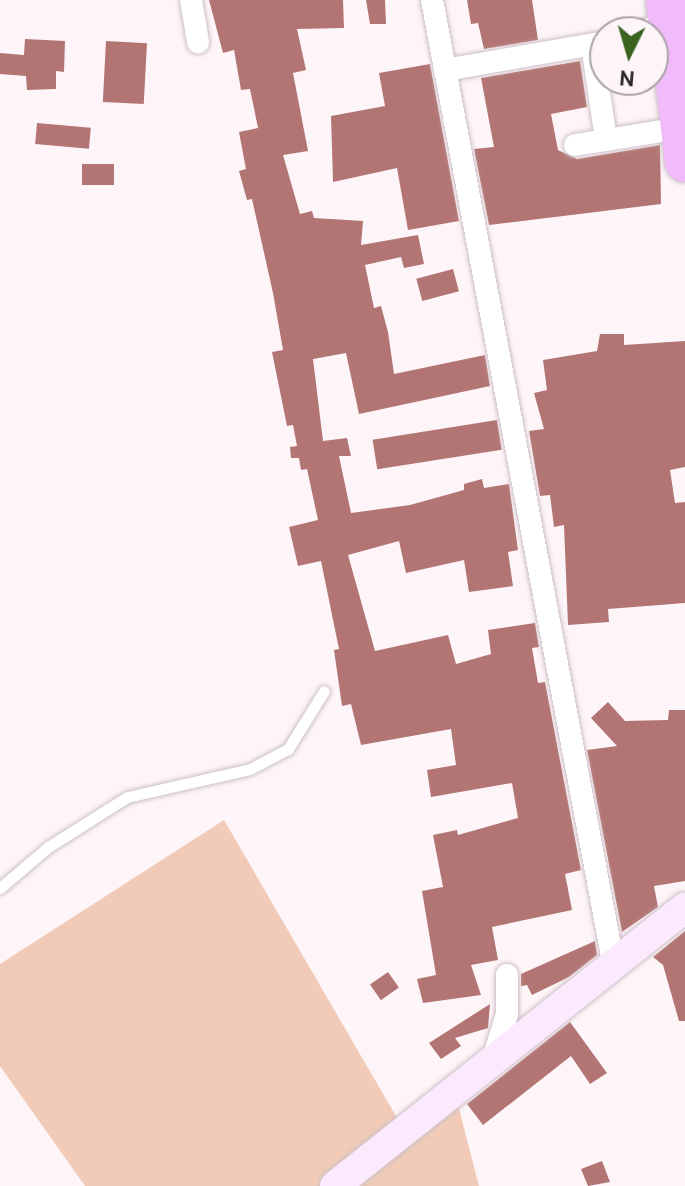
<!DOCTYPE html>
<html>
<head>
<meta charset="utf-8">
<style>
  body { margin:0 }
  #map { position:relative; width:685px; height:1186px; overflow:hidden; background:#fef5f9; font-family:Cabin,sans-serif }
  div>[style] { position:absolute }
  .green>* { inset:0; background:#f1cbb8 }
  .building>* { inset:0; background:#b37574; transform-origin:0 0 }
  .roads { filter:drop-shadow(0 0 2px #ccc0c5) drop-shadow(0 0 2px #ccc0c5) }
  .lane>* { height:11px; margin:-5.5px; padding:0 5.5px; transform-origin:5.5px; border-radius:5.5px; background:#fff }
  .street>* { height:22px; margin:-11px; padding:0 11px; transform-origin:11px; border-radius:11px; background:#fff }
  .secondary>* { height:30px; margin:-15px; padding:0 15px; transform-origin:15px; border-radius:15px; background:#fbeafe }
  .highway>* { height:40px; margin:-20px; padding:0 20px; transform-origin:20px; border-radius:20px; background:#f1bafa }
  span { translate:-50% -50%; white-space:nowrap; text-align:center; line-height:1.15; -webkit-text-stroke:7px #fef5f9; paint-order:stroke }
  .north { position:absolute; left:589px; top:16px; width:80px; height:80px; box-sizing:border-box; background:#fef5f9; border:2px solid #aaa3a6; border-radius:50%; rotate:185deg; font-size:22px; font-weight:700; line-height:32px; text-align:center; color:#2c2729 }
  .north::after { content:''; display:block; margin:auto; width:28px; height:36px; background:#3a6420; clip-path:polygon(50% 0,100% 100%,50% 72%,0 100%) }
</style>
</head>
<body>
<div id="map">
  <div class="green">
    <div style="clip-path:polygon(224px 820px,400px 1123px,320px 1186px,85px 1186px,0 1066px,0 964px)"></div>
    <div style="clip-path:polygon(458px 1105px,479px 1186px,356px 1186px)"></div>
  </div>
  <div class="building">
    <div style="clip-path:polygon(209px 0,343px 0,344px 28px,297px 29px,306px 70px,293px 73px,308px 151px,283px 155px,300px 214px,312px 211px,314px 218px,363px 221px,361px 245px,418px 235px,424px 264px,404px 268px,401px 257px,365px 265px,374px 308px,381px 306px,388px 332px,394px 374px,485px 355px,490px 386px,359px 414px,346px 353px,313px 359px,323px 441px,347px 438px,351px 456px,339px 456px,351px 513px,410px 505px,464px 490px,464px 484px,482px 479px,484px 488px,509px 484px,518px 550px,508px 552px,513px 586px,469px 592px,464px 560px,406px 573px,399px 541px,348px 555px,375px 651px,448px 635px,456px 664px,491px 654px,488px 630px,535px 623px,539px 647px,532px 648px,538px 683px,545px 682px,581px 870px,565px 874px,572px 910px,492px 927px,498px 960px,471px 965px,481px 995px,423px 1003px,417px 979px,436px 975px,422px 891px,443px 887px,433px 835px,457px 830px,458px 835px,518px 818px,512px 783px,431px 797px,427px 770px,456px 765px,451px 729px,361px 745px,351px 704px,342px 706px,334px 650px,339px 649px,321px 561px,298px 566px,289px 527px,318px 520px,307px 469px,301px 470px,299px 458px,291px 458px,290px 447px,297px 446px,293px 425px,287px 426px,272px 352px,283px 350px,273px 293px,252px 199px,247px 200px,239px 171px,246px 169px,239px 132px,258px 128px,250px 89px,241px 90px,234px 50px,223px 53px)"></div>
    <div style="clip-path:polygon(366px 0,385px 0,386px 24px,370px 24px)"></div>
    <div style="clip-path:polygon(467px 0,532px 0,538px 40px,484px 49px,478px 23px,471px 24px)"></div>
    <div style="clip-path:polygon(25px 39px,65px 41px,64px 72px,56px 71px,56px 89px,27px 90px,26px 76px,0 74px,0 53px,24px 55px)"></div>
    <div style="left:106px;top:41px;width:41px;height:61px;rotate:3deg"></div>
    <div style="clip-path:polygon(580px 61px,587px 107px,551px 114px,558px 150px,577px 159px,660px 145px,661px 204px,489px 225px,474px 149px,494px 147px,481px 78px)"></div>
    <div style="clip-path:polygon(430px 64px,459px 221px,408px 230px,397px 168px,333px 182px,331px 116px,385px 106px,379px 73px)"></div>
    <div style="left:37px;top:123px;width:54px;height:21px;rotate:5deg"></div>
    <div style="left:82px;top:164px;width:32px;height:21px"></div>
    <div style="left:453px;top:269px;width:23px;height:38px;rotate:75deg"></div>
    <div style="clip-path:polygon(600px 334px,624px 334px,624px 345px,685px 341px,685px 467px,670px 470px,675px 503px,685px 502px,685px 603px,608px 609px,609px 622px,568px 625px,564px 525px,554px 527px,550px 495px,540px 496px,529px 431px,544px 429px,534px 393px,547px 390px,543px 360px,597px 351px)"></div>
    <div style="left:497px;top:420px;width:30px;height:126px;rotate:81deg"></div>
    <div style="clip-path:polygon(608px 702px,625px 721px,668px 720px,669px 710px,685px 710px,685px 881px,654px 886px,658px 907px,622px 932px,587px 750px,617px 746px,591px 718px)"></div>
    <div style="clip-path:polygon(685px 931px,685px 1021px,679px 1021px,663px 965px,653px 957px)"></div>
    <div style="clip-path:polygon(595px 941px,597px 955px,569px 977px,532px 995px,527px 985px,521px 986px,521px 974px)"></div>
    <div style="left:388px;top:972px;width:19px;height:22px;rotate:55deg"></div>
    <div style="clip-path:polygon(490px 1004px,488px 1028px,455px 1038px,461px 1046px,441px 1059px,429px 1043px)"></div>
    <div style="clip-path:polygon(570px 1022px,607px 1073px,590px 1084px,571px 1056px,483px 1125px,467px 1104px)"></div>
    <div style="clip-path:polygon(602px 1161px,610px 1182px,588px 1186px,581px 1169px)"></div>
  </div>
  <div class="roads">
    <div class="lane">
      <div style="left:0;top:888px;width:63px;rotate:-40.5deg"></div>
      <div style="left:48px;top:847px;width:93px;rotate:-32.3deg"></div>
      <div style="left:127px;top:797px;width:126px;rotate:-12.8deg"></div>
      <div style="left:250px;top:769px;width:43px;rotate:-27.8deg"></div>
      <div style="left:288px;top:749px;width:68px;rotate:-58.2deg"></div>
    </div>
    <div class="street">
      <div style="left:191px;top:0;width:43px;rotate:80.5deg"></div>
      <div style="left:432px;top:0;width:979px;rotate:79.34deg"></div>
      <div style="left:639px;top:32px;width:30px;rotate:-15deg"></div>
      <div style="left:592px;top:45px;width:96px;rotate:81.6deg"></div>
      <div style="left:445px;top:70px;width:162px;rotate:-9.9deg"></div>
      <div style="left:575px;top:145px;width:106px;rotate:-9.2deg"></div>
      <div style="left:492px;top:1062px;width:50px;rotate:-72.6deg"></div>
      <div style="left:507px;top:1014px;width:39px;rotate:-90deg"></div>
    </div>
    <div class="secondary">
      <div style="left:335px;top:1186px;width:447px;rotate:-38.5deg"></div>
    </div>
    <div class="highway">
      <div style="left:666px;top:0;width:163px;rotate:83.3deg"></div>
    </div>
  </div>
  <div class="north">N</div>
</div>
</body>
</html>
